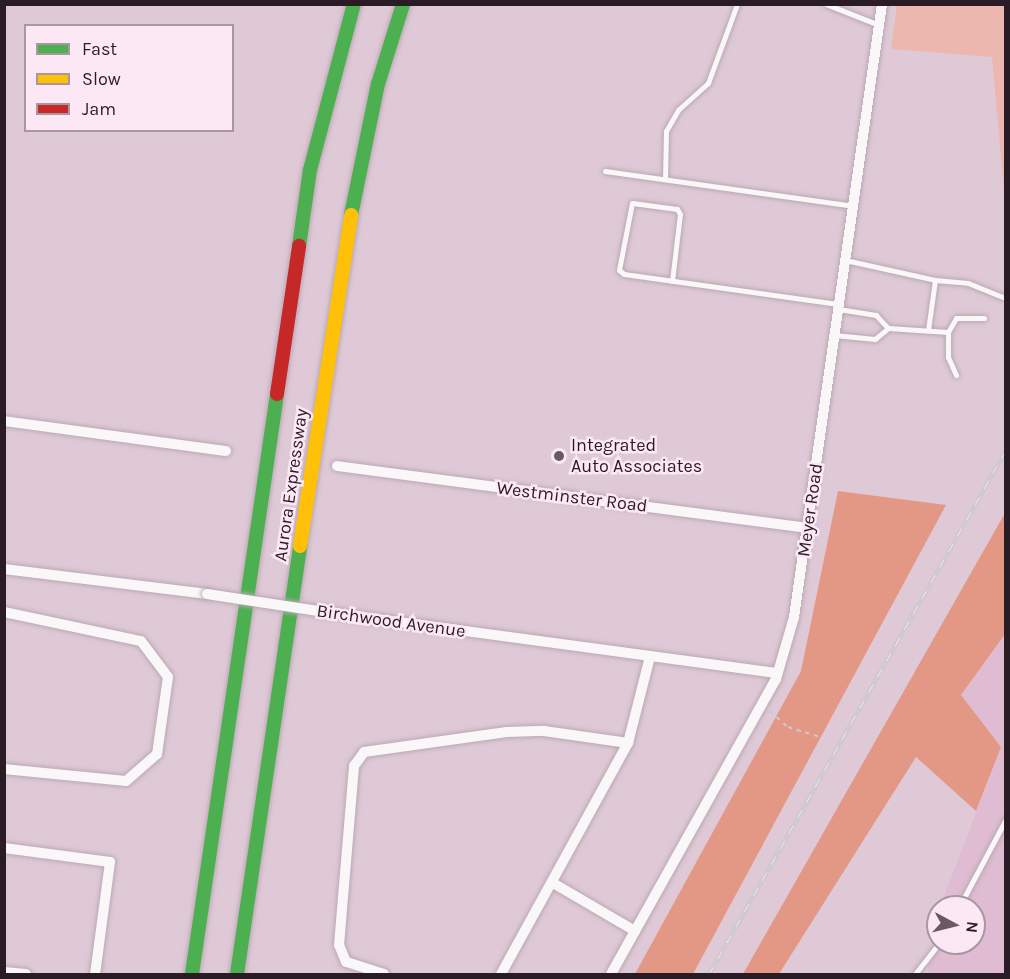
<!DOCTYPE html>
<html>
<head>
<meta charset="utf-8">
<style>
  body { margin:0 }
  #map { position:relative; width:1010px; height:979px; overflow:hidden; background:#dfc9d7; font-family:Karla,sans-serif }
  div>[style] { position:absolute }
  .built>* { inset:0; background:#dfbcd2 }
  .green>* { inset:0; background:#ecb7ae }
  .forest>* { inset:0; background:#e39885 }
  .path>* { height:1.5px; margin-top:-0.75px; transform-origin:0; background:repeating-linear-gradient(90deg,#cfc8cc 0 4.5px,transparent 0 9px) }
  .roads { filter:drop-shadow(0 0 2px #baa9b3) drop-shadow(0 0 2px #baa9b3) }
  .lane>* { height:5px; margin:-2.5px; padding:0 2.5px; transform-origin:2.5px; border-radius:2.5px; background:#faf7f9 }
  .street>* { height:10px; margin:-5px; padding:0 5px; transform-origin:5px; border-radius:5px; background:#faf7f9 }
  .fast>* { height:14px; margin:-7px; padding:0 7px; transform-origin:7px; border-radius:7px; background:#4caf50 }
  .slow>* { height:14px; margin:-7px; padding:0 7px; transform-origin:7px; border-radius:7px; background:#ffc107 }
  .jam>* { height:14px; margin:-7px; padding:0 7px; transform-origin:7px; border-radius:7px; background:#c62828 }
  .rail>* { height:5px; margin-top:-2.5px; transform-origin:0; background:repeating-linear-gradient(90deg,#fce8f4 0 9px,#d0cace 0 18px); box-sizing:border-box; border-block:2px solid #d0cace }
  .bridges { filter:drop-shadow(0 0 2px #baa9b3) drop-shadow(0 0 2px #baa9b3) }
  .street-bridge>* { height:10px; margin:-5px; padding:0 5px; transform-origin:5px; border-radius:5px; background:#faf7f9 }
  .dots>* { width:16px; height:16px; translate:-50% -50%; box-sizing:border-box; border:3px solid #fce8f4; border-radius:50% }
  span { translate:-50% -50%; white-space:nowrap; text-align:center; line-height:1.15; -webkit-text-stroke:5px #fce8f4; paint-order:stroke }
  .poi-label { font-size:18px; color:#2a1c25 }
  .left { translate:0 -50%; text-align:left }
  .street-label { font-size:18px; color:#2a1c25 }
  .frame { position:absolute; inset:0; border:6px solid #2a1c25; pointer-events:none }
  .legend { position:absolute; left:24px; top:24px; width:210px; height:108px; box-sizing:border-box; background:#fce8f4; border:2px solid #a896a1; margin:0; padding:8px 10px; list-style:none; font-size:18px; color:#2a1c25 }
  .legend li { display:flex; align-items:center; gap:12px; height:30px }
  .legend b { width:30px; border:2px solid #a896a1 }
  .north { position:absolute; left:926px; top:895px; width:60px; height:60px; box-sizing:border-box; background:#fce8f4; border:2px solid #a896a1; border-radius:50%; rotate:97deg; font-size:16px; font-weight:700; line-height:24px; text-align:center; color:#2a1c25 }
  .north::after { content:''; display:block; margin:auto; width:21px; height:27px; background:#695963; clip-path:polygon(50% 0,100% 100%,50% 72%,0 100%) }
</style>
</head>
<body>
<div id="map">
  <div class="built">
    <div style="clip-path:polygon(1005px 634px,1005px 974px,927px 974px,938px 917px,938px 943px,974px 943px,974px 907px,940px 907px,1001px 747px,961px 695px)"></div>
  </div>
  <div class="green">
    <div style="clip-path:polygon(897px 5px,1005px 5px,1005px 202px,992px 57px,891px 49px)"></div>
  </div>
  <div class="forest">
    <div style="clip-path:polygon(838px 491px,946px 505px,693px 974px,635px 974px,801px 671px)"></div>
    <div style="clip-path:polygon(1005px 513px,1005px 634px,961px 695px,1001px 747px,976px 811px,916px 757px,779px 974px,743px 974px)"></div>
  </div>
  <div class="path">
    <div style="left:770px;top:711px;width:24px;rotate:42deg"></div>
    <div style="left:788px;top:727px;width:34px;rotate:17deg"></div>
  </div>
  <div class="roads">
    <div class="lane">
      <div style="left:826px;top:4px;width:57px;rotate:21.6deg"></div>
      <div style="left:605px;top:171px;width:250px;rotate:8deg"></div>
      <div style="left:665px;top:179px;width:48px;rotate:-88.8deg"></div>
      <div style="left:666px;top:131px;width:24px;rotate:-60deg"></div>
      <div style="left:678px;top:110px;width:40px;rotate:-42deg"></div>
      <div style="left:708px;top:83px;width:84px;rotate:-69.8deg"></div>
      <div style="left:845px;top:260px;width:92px;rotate:12.5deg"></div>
      <div style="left:672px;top:281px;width:67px;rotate:-83.2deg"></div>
      <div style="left:680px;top:214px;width:6px;rotate:-121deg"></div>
      <div style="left:677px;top:209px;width:45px;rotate:-172.4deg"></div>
      <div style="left:632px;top:203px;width:68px;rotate:101deg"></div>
      <div style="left:619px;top:270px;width:6px;rotate:39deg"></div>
      <div style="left:624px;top:274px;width:216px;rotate:8deg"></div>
      <div style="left:888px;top:328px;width:60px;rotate:3.8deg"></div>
      <div style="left:948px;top:332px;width:16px;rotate:-60deg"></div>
      <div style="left:956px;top:318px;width:28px"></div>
      <div style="left:928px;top:330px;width:50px;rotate:-82deg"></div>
      <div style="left:935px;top:280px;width:33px;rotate:5deg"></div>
      <div style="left:968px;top:283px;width:38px;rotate:22deg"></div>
      <div style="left:948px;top:332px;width:25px;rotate:90deg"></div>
      <div style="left:948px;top:357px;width:20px;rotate:66deg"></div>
      <div style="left:834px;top:335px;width:41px;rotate:5.6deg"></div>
      <div style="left:875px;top:339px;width:17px;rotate:-40deg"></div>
      <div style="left:888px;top:328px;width:18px;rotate:-133deg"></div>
      <div style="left:876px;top:315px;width:38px;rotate:-171deg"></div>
      <div style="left:959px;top:907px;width:100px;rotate:-61.9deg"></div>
      <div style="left:915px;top:974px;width:39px;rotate:-52deg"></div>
    </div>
    <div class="street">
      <div style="left:4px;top:421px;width:224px;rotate:7.7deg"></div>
      <div style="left:337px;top:466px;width:474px;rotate:7.5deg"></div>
      <div style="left:4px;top:569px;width:205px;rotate:7deg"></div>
      <div style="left:4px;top:612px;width:140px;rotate:12deg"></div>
      <div style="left:141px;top:641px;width:45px;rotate:53.1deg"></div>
      <div style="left:168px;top:677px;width:78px;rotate:98.1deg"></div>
      <div style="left:157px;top:754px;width:41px;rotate:138.9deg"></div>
      <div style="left:126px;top:781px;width:123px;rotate:-174.4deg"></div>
      <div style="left:325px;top:612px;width:456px;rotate:7.7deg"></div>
      <div style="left:4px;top:848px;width:107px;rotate:7.5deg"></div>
      <div style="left:110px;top:862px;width:113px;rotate:97.6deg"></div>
      <div style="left:553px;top:883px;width:95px;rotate:30.3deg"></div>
      <div style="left:4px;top:972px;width:22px;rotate:5deg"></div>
      <div style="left:384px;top:974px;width:40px;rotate:-162deg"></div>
      <div style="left:346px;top:962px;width:18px;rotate:-112deg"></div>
      <div style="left:339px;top:945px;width:180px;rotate:-85.2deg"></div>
      <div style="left:354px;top:766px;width:17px;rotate:-54deg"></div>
      <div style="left:364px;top:752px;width:144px;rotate:-8deg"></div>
      <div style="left:507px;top:732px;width:37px;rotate:-2deg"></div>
      <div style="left:544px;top:731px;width:85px;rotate:8.1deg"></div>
      <div style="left:501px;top:974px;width:264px;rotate:-61.2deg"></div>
      <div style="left:628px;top:743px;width:89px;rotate:-75.7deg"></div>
      <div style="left:611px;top:974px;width:338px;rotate:-60.8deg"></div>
      <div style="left:776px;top:679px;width:65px;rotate:-73.8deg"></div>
      <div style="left:794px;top:617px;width:619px;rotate:-81.83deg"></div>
    </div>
    <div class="fast">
      <div style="left:351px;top:215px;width:134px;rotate:-78.4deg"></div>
      <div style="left:378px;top:84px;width:84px;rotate:-72.6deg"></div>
      <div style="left:299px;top:246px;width:77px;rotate:-81.8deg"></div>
      <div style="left:310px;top:170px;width:172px;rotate:-75.2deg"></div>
      <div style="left:192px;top:974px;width:586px;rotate:-81.66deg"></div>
      <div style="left:237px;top:974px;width:433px;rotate:-81.6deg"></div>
    </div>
    <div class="slow">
      <div style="left:300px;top:546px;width:335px;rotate:-81.2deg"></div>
    </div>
    <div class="jam">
      <div style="left:277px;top:394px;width:150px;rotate:-81.5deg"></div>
    </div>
  </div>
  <div class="rail">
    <div style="left:709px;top:974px;width:602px;rotate:-60.46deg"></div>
  </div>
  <div class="bridges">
    <div class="street-bridge">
      <div style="left:207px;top:594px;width:119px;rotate:8.7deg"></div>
    </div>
  </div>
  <div class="dots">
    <div style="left:559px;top:456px;background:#695963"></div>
  </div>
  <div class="poi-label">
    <span class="left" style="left:571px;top:456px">Integrated<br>Auto Associates</span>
  </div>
  <div class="street-label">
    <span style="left:291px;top:485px;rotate:-82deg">Aurora Expressway</span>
    <span style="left:572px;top:497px;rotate:7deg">Westminster Road</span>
    <span style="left:810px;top:510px;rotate:-82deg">Meyer Road</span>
    <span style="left:391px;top:621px;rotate:8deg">Birchwood Avenue</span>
  </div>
  <div class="frame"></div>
  <ul class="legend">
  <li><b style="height:8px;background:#4caf50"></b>Fast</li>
  <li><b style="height:8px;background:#ffc107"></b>Slow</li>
  <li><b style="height:8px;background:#c62828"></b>Jam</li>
  </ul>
  <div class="north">N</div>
</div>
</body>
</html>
